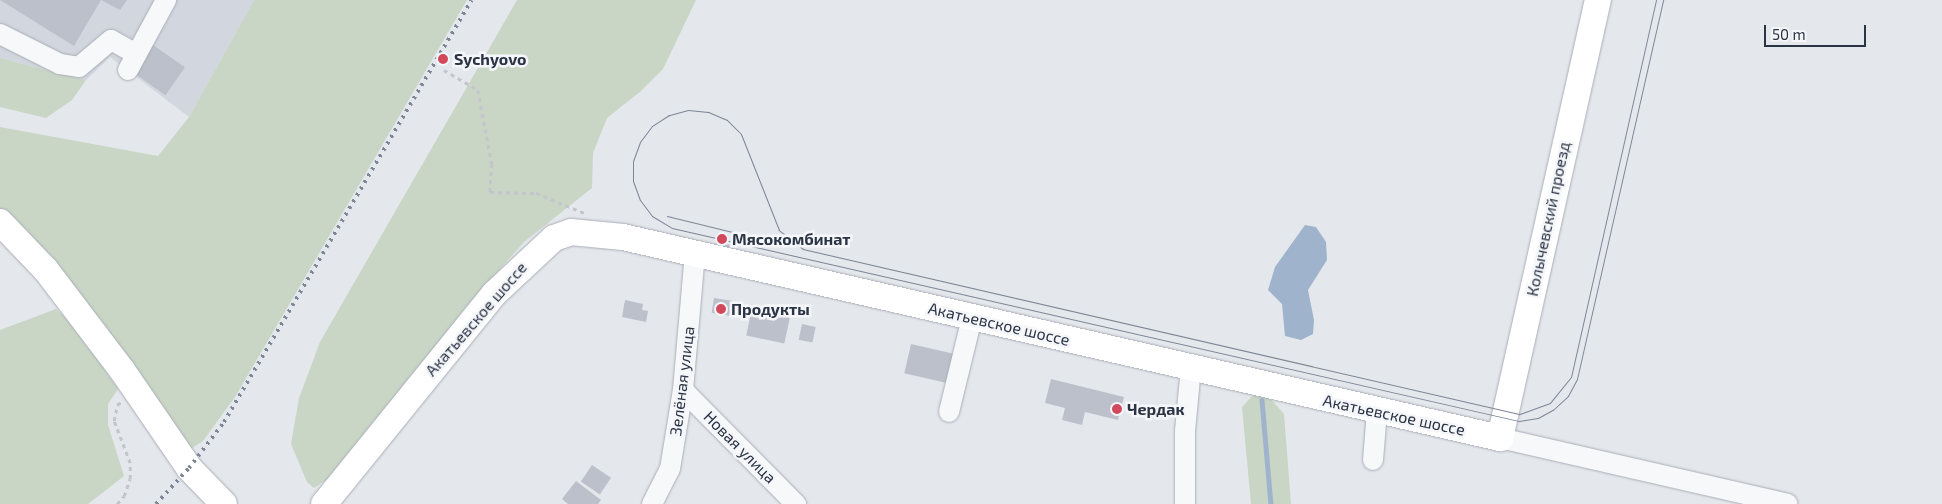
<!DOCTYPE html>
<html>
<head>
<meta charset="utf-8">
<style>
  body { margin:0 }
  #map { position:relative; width:1942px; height:504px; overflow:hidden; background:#e4e7ec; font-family:"Exo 2",sans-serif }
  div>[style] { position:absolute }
  .built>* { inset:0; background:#d2d6de }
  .green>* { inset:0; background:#c9d6c5 }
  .water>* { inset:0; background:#9fb4cc }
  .stream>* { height:4.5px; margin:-2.25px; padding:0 2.25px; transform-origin:2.25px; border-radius:2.25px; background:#9fb4cc }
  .building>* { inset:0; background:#bbc0ca; transform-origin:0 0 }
  .path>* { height:2.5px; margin-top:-1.25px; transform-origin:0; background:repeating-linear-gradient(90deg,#c2c5cb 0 4px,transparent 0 8px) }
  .roads { filter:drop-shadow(0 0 1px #a9aeb7) drop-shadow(0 0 1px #a9aeb7) }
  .minor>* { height:20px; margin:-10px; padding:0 10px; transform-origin:10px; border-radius:10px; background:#f7f8fa }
  .major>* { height:26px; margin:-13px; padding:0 13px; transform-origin:13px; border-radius:13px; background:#fff }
  .tram>* { height:1px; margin:-0.5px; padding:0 0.5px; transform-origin:0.5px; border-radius:0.5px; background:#7d8696 }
  .rail>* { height:4px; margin-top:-2px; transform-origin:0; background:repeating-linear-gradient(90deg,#7d8696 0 2.5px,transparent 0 7.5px) }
  .dots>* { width:14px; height:14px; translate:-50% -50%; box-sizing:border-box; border:2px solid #f4f6f9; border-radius:50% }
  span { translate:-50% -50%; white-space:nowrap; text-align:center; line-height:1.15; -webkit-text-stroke:5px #f4f6f9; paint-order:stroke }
  .poi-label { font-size:16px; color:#2b3445; font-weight:700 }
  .left { translate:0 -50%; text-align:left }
  .street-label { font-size:16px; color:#2b3445 }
  .scale { position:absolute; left:1764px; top:25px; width:102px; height:22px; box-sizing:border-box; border:2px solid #2b3445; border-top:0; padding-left:6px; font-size:15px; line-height:18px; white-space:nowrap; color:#2b3445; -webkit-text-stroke:4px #f4f6f9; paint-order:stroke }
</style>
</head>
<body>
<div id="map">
  <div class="built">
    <div style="clip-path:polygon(0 0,254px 0,189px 117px,110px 57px,86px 80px,0 58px)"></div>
  </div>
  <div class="green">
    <div style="clip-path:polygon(254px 0,467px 0,235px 397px,203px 441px,189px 450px,0 211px,0 127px,158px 156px,189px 117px)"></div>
    <div style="clip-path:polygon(517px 0,696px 0,663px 69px,641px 91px,607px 118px,593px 153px,592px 188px,524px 242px,465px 308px,340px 471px,314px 488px,307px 482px,291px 444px,299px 398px,320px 342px)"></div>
    <div style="clip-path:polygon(0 58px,86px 80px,72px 100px,46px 118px,0 107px)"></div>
    <div style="clip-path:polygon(56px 309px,75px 326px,118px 389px,108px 404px,108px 425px,124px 476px,88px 504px,0 504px,0 330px)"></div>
    <div style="clip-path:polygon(1254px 394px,1270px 398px,1284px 414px,1291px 504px,1251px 504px,1242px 407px)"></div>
  </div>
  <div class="water">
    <div style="clip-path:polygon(1305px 225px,1316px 227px,1326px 242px,1327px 260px,1308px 290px,1314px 320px,1313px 334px,1301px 340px,1285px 336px,1282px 304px,1268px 290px,1275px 267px)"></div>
  </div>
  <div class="stream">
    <div style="left:1262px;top:400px;width:104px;rotate:85.1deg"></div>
  </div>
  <div class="building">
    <div style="clip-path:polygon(0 0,127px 0,120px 10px,101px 0,74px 46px)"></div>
    <div style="left:153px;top:45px;width:39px;height:34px;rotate:35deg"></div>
    <div style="left:716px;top:242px;width:14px;height:4px;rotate:12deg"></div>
    <div style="left:714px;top:298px;width:18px;height:15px;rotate:9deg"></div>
    <div style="clip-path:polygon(625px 300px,643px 304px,642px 310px,648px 311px,646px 322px,622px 317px)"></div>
    <div style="left:752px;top:308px;width:39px;height:28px;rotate:12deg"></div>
    <div style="left:802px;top:324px;width:14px;height:16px;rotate:12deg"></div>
    <div style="left:911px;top:344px;width:46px;height:30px;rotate:13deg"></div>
    <div style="clip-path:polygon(1051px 379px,1124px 397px,1118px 420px,1085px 412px,1082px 425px,1062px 420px,1065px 408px,1045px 403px)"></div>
    <div style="left:592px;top:465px;width:23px;height:20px;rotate:34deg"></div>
    <div style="clip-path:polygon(576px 481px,601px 500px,598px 504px,568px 504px,562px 499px)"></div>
  </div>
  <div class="path">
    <div style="left:444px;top:70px;width:39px;rotate:30deg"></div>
    <div style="left:478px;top:90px;width:75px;rotate:79.3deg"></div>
    <div style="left:492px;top:164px;width:28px;rotate:94deg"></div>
    <div style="left:490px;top:192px;width:46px;rotate:1.2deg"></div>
    <div style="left:536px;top:193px;width:52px;rotate:22.6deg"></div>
    <div style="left:117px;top:504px;width:11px;rotate:-49deg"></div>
    <div style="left:124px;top:496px;width:18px;rotate:-71deg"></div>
    <div style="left:130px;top:479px;width:16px;rotate:-90deg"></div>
    <div style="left:130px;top:463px;width:45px;rotate:-110.9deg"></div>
    <div style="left:114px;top:421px;width:16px;rotate:-79deg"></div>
    <div style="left:117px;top:405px;width:5px;rotate:-37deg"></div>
  </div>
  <div class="roads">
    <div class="minor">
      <div style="left:0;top:34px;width:67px;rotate:26.6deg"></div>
      <div style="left:60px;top:64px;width:19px;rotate:9deg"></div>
      <div style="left:79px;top:67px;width:42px;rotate:-40.2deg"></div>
      <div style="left:111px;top:40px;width:29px;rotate:29deg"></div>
      <div style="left:128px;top:70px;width:80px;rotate:-61.5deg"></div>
      <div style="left:683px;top:390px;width:161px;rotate:45.3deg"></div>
      <div style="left:949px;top:412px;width:97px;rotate:-76.3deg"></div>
      <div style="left:1500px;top:438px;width:295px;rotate:12.9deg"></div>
      <div style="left:1373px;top:460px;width:49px;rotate:-85.3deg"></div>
      <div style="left:652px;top:504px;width:39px;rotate:-63deg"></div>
      <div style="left:670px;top:469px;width:80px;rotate:-80.7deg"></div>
      <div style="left:683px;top:390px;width:137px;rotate:-85deg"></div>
      <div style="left:1185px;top:504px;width:73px;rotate:-90deg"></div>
      <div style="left:1185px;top:431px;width:63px;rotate:-84.6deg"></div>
    </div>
    <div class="major">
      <div style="left:0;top:222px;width:66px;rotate:46.2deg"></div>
      <div style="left:46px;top:270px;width:126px;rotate:52.8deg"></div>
      <div style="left:122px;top:370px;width:119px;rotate:55.6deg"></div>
      <div style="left:189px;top:468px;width:50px;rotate:45.8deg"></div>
      <div style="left:324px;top:504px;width:270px;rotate:-51deg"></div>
      <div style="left:494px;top:294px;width:82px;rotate:-43deg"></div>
      <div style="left:554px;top:238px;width:18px;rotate:-19deg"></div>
      <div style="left:571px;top:232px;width:52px;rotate:5.5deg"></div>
      <div style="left:623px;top:237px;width:900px;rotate:12.91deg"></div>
      <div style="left:1500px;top:438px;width:449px;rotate:-77.4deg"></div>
    </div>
  </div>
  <div class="tram">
    <div style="left:1656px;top:0;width:386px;rotate:102.7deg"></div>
    <div style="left:1571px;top:377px;width:33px;rotate:129deg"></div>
    <div style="left:1550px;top:403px;width:33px;rotate:160deg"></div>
    <div style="left:1519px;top:414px;width:735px;rotate:-167.02deg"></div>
    <div style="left:803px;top:249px;width:31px;rotate:-142deg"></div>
    <div style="left:779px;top:230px;width:103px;rotate:-111.6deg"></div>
    <div style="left:741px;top:134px;width:20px;rotate:-135deg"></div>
    <div style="left:727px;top:120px;width:21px;rotate:-157deg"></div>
    <div style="left:708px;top:112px;width:20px;rotate:-174deg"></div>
    <div style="left:688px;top:110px;width:20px;rotate:165deg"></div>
    <div style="left:669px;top:115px;width:20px;rotate:147deg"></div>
    <div style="left:652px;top:126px;width:20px;rotate:127deg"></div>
    <div style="left:640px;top:142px;width:20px;rotate:110deg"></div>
    <div style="left:633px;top:161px;width:20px;rotate:90deg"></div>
    <div style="left:633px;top:181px;width:20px;rotate:70deg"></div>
    <div style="left:640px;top:200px;width:20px;rotate:53deg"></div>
    <div style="left:652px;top:216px;width:23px;rotate:31deg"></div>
    <div style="left:672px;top:228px;width:869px;rotate:12.84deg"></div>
    <div style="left:1519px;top:421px;width:19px;rotate:-9deg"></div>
    <div style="left:1538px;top:418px;width:18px;rotate:-29deg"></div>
    <div style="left:1554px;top:409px;width:19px;rotate:-43deg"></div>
    <div style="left:1568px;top:396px;width:19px;rotate:-62deg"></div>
    <div style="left:1577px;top:379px;width:389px;rotate:-77.2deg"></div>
    <div style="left:667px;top:216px;width:122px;rotate:13.7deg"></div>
  </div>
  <div class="rail">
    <div style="left:156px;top:504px;width:49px;rotate:-47.5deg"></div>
    <div style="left:189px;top:468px;width:58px;rotate:-52.7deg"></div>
    <div style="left:224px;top:422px;width:489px;rotate:-59.6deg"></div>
  </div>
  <div class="dots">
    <div style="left:443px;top:59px;background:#d1495b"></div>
    <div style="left:722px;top:239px;background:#d1495b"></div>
    <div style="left:721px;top:309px;background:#d1495b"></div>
    <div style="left:1117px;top:409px;background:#d1495b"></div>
  </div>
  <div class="poi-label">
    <span class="left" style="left:454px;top:59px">Sychyovo</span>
    <span class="left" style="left:732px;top:239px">Мясокомбинат</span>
    <span class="left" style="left:731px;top:309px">Продукты</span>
    <span class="left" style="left:1127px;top:409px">Чердак</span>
  </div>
  <div class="street-label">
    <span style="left:1548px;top:219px;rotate:-78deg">Колычевский проезд</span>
    <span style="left:476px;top:319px;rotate:-49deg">Акатьевское шоссе</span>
    <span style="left:999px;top:324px;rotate:13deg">Акатьевское шоссе</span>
    <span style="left:682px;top:381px;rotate:-83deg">Зелёная улица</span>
    <span style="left:1394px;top:415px;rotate:12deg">Акатьевское шоссе</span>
    <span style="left:740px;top:447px;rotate:45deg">Новая улица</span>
  </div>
  <div class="scale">50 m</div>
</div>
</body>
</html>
